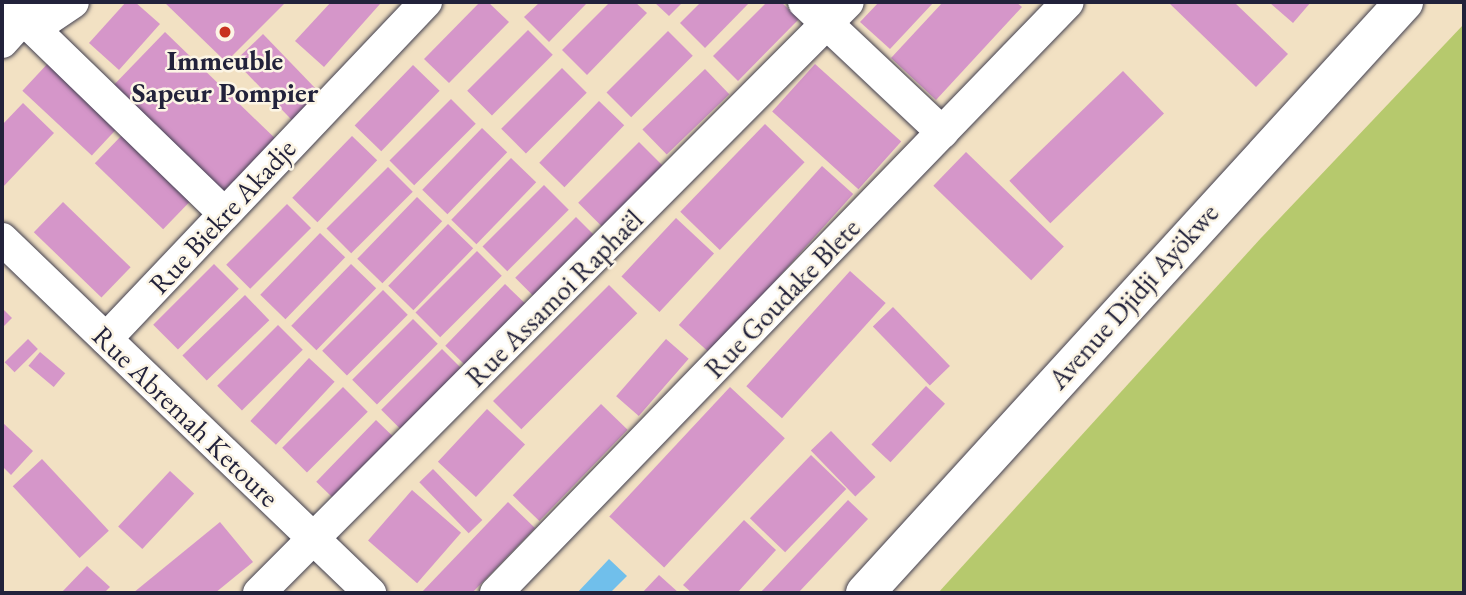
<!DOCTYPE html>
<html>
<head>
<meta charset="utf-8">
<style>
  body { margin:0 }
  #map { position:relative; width:1466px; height:595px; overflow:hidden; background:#f2e1c3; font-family:"EB Garamond",serif }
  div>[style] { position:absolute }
  .green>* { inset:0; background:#b6c96d }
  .water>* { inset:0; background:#70bfeb }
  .building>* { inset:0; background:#d596c9; transform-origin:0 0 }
  .roads { filter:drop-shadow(0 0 2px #413f4f) drop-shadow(0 0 2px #413f4f) }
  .minor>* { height:32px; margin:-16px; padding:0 16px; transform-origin:16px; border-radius:16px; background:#fff }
  .tertiary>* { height:38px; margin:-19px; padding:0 19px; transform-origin:19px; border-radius:19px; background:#fff }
  .dots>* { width:19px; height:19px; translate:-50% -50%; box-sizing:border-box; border:4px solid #fcf5e5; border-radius:50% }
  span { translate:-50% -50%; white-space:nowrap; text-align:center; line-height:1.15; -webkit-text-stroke:5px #fcf5e5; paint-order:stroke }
  .poi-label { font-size:28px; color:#22223b; font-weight:700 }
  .street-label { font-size:28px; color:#22223b }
  .frame { position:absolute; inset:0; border:4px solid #22223b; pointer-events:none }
</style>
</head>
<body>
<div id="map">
  <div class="green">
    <div style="clip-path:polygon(1464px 24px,1464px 593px,938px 593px,1261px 238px)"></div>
  </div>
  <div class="water">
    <div style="clip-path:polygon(609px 559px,627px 576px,610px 593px,577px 593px)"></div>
  </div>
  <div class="building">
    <div style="clip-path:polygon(126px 2px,135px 2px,160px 24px,119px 70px,89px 43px)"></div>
    <div style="clip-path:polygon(164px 2px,286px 2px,226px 62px)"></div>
    <div style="clip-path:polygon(331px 2px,380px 4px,324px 67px,295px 41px)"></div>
    <div style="clip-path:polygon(480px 2px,488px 2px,509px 22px,449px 83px,424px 59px)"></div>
    <div style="clip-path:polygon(540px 2px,588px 2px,549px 42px,524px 17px)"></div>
    <div style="clip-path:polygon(610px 2px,635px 2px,647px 13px,587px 75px,562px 50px)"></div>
    <div style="clip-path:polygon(654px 2px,683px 2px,669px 16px)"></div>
    <div style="clip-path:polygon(701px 2px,750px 2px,705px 48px,680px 23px)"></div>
    <div style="clip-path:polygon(767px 2px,781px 2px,799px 19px,738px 81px,713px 56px)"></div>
    <div style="clip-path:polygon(879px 2px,934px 2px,890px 49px,860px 22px)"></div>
    <div style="clip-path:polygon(943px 2px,1016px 2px,1022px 7px,936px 100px,891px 58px)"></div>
    <div style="clip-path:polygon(1168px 2px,1234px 2px,1288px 54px,1256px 87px)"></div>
    <div style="clip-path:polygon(1269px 2px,1311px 2px,1293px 23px)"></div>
    <div style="left:528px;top:30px;width:35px;height:86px;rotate:45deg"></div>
    <div style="left:668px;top:31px;width:35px;height:87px;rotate:45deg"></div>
    <div style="left:165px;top:32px;width:153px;height:81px;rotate:44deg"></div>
    <div style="left:263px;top:34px;width:85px;height:39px;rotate:46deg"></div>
    <div style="left:51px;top:60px;width:95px;height:42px;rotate:43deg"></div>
    <div style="left:815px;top:64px;width:116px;height:64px;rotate:42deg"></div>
    <div style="left:413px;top:65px;width:37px;height:84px;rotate:44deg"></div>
    <div style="left:562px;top:68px;width:35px;height:86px;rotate:45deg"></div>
    <div style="left:705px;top:69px;width:35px;height:87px;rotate:46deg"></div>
    <div style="left:1123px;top:71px;width:59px;height:158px;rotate:46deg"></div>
    <div style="left:451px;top:99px;width:35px;height:87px;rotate:45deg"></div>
    <div style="left:599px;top:101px;width:35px;height:86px;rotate:44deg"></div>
    <div style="clip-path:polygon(23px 103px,54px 133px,2px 188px,2px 125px)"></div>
    <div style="left:765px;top:124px;width:55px;height:122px;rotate:44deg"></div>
    <div style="left:482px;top:128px;width:35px;height:86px;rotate:44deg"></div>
    <div style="left:124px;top:133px;width:95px;height:42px;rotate:44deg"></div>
    <div style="left:352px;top:136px;width:35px;height:86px;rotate:44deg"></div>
    <div style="left:639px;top:142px;width:35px;height:86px;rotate:45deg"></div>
    <div style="left:966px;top:152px;width:136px;height:47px;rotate:44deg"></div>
    <div style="left:511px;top:158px;width:35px;height:86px;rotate:44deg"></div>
    <div style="left:822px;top:166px;width:42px;height:214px;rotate:42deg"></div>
    <div style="left:388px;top:167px;width:35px;height:87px;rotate:45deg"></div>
    <div style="left:544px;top:185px;width:35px;height:87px;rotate:45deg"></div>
    <div style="left:417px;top:197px;width:35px;height:86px;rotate:44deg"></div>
    <div style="left:63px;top:202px;width:94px;height:42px;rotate:44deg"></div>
    <div style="left:287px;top:204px;width:34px;height:86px;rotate:45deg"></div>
    <div style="left:576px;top:217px;width:35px;height:86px;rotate:45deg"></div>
    <div style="left:676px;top:218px;width:52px;height:80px;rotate:43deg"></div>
    <div style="left:448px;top:224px;width:35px;height:86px;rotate:44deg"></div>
    <div style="left:320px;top:233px;width:35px;height:86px;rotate:44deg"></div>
    <div style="left:477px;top:251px;width:35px;height:87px;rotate:45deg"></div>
    <div style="left:214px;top:264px;width:35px;height:86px;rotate:45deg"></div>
    <div style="left:351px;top:264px;width:35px;height:86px;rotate:44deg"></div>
    <div style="left:850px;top:271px;width:48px;height:155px;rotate:42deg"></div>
    <div style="left:505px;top:284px;width:35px;height:86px;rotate:44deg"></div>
    <div style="left:609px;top:285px;width:40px;height:164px;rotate:45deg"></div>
    <div style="left:383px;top:290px;width:35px;height:86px;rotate:45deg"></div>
    <div style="left:245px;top:295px;width:35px;height:87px;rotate:46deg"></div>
    <div style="left:893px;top:307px;width:82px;height:28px;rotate:46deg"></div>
    <div style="clip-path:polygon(2px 308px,12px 318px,2px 328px)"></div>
    <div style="left:413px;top:319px;width:35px;height:86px;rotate:45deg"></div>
    <div style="left:278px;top:325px;width:35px;height:86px;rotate:45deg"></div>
    <div style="left:28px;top:339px;width:14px;height:33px;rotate:45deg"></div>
    <div style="left:666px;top:339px;width:30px;height:76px;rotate:41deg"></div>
    <div style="left:442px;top:349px;width:35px;height:86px;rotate:45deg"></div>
    <div style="left:40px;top:352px;width:33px;height:18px;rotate:40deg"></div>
    <div style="left:309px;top:358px;width:35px;height:86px;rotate:43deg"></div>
    <div style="left:926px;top:386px;width:26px;height:80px;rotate:43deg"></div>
    <div style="left:343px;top:387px;width:35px;height:86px;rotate:45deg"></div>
    <div style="left:730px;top:387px;width:75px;height:177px;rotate:43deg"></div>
    <div style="left:601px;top:404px;width:37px;height:127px;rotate:44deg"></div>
    <div style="left:487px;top:409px;width:52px;height:72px;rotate:43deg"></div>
    <div style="left:376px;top:420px;width:33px;height:86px;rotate:44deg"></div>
    <div style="clip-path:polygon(2px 422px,33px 451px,11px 475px,2px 466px)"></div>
    <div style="left:831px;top:431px;width:64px;height:28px;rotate:46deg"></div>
    <div style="left:811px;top:455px;width:49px;height:88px;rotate:44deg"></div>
    <div style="left:42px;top:459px;width:98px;height:40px;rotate:47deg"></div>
    <div style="left:433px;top:469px;width:71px;height:19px;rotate:46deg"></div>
    <div style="left:170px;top:471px;width:33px;height:76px;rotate:43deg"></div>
    <div style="left:412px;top:490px;width:65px;height:67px;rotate:41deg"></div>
    <div style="clip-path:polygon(848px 500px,868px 519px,798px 593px,760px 593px)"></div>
    <div style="clip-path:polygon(508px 502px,535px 528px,472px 593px,421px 593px)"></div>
    <div style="clip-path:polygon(744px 520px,776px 550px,737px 593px,692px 593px,683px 585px)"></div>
    <div style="clip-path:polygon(220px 522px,253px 562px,215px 593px,133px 593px)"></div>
    <div style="clip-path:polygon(87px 566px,110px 587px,104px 593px,61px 593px)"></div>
    <div style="clip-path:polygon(659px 575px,679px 593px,642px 593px)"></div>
  </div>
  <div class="roads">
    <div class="minor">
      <div style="left:6px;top:2px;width:303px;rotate:44.1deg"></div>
      <div style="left:804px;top:2px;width:190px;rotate:43.3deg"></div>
      <div style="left:2px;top:42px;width:31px;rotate:-48deg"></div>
      <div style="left:23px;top:19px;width:25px"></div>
      <div style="left:48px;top:19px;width:30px;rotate:-34deg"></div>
      <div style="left:2px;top:239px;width:511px;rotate:43.89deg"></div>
      <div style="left:106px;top:339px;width:465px;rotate:-46.5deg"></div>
      <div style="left:259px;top:593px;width:834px;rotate:-45.1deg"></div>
      <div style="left:496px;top:593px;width:822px;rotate:-45.94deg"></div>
    </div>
    <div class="tertiary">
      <div style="left:865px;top:593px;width:800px;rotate:-47.63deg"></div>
    </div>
  </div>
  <div class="dots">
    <div style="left:225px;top:32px;background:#c8321e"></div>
  </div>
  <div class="poi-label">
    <span style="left:225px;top:76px">Immeuble<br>Sapeur Pompier</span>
  </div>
  <div class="street-label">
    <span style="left:222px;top:216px;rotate:-47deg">Rue Biekre Akadje</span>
    <span style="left:1133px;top:296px;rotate:-48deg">Avenue Djidji Ayökwe</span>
    <span style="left:554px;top:298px;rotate:-45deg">Rue Assamoi Raphaël</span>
    <span style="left:782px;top:298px;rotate:-46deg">Rue Goudake Blete</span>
    <span style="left:186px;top:416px;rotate:44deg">Rue Abremah Ketoure</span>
  </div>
  <div class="frame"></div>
</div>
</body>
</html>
